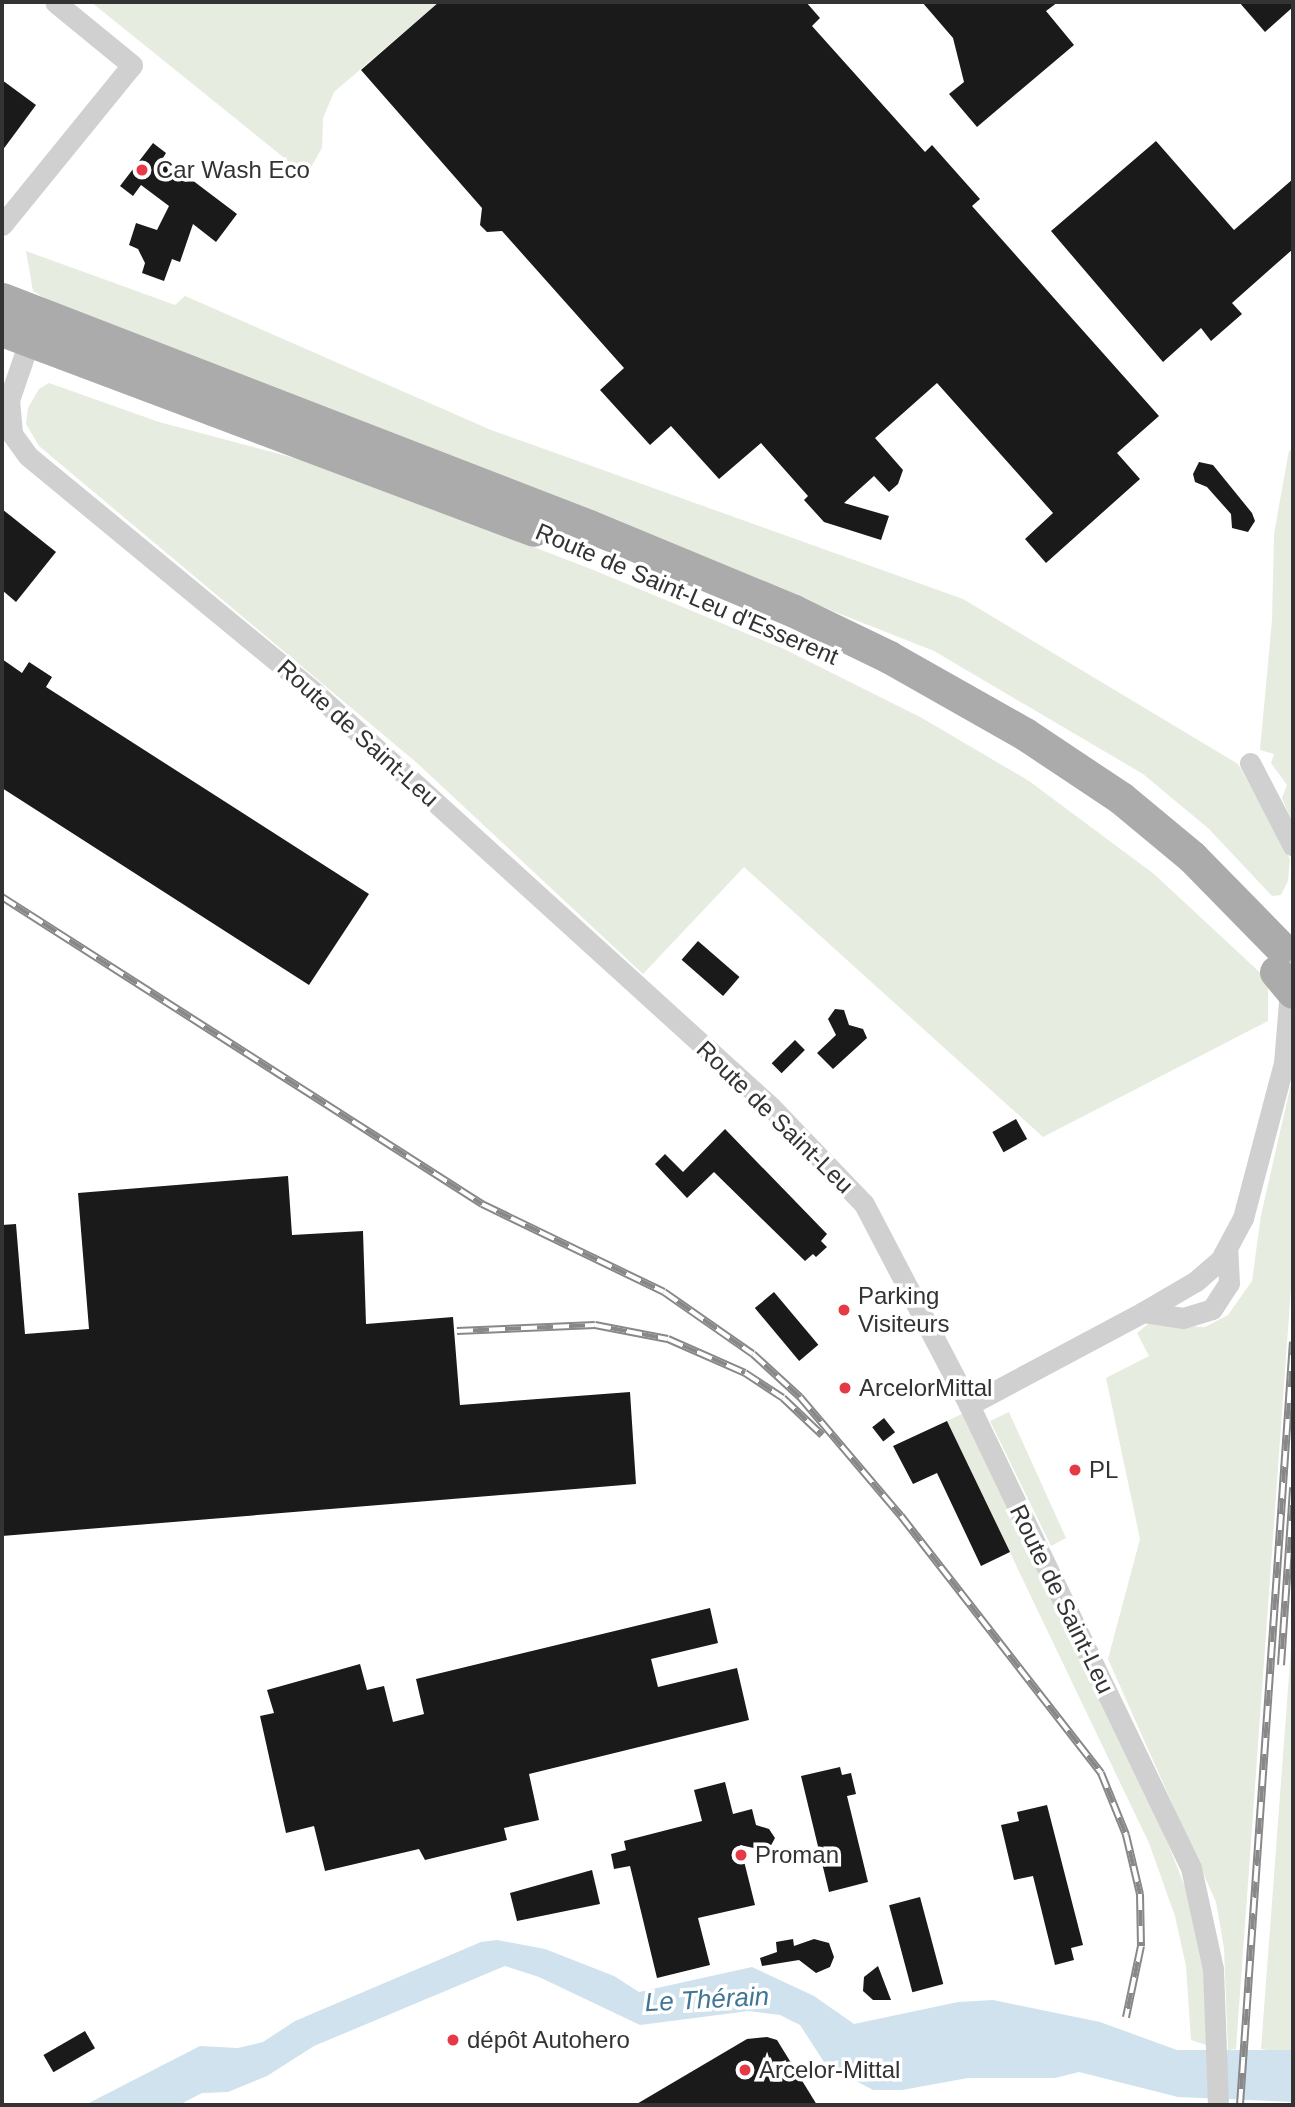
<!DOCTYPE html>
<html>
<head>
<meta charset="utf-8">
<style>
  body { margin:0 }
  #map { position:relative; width:1295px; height:2107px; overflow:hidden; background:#fff; font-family:Arial,sans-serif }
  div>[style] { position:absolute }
  .green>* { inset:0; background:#e6ecdf }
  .water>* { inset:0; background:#cfe2ee }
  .building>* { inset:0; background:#1a1a1a; transform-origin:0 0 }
  .minor>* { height:21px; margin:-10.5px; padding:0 10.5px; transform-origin:10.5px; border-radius:10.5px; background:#d0d0d0 }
  .primary>* { height:33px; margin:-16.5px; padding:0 16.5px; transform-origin:16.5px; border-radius:16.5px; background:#ababab }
  .rail>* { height:8px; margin-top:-4px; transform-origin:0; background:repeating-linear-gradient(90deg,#fff 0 16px,#888 0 32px); box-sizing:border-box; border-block:2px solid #888 }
  .primary-bridge>* { height:33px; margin:-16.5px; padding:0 16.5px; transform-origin:16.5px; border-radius:16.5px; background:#ababab }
  .dots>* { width:19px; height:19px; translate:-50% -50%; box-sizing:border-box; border:4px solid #fff; border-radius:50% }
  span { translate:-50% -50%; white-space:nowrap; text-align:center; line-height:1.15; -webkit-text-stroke:7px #fff; paint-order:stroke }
  .poi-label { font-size:24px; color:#333 }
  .left { translate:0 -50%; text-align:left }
  .street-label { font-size:24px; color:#333 }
  .water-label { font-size:26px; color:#3f7597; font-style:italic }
  .frame { position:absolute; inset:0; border:4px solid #333; pointer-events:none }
</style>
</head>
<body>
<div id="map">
  <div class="green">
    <div style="clip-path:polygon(91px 2px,439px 2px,334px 92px,323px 118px,322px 148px,310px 169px,303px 173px)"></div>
    <div style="clip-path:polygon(26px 251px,175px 305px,185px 296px,491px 430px,963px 599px,1238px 764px,1290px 859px,1288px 881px,1281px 895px,1272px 896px,1209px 829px,1143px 774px,934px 651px,53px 303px,33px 291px)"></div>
    <div style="clip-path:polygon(49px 383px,159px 422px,313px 463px,591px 569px,784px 649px,922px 718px,1029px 781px,1154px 874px,1268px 980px,1268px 1021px,1043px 1137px,744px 867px,643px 974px,417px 763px,39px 446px,26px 424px,28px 408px,39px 389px)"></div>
    <div style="clip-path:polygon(1289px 450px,1293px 452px,1293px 824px,1282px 798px,1287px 785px,1271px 763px,1274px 754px,1260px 750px,1272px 620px,1274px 534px)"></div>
    <div style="clip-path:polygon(1293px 1075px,1293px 1260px,1236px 2049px,1228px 2050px,1224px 1948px,1216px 1902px,1108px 1659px,1140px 1539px,1106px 1378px,1149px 1356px,1137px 1333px,1148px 1324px,1205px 1327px,1228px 1315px,1252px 1281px,1261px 1215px)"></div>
    <div style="clip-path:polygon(1009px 1412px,1066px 1538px,1051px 1546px,990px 1421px)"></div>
    <div style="clip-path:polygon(964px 1413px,1167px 1841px,1190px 1900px,1204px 1958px,1206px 2045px,1191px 2040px,1186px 1966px,1175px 1916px,1149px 1843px,947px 1421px)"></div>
    <div style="clip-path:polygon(1293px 1622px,1293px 2050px,1274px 2051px,1261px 2049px)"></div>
  </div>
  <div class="water">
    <div style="clip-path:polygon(497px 1940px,545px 1949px,614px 1976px,639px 1992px,752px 1967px,814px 1996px,854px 2024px,958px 2002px,993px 2000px,1100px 2022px,1177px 2050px,1293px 2050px,1293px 2102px,1178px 2097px,1079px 2072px,1055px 2078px,968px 2078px,902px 2090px,873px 2090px,826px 2065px,800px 2025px,780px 2015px,749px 2011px,640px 2025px,539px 1977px,505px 1966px,314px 2046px,267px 2076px,228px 2092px,202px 2093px,179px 2105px,85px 2105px,200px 2046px,238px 2048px,263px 2042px,295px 2021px,481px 1942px)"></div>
  </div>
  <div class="building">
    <div style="clip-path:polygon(439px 2px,806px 2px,820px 18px,812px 26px,925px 152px,932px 145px,980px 199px,972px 206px,1159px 416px,1117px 453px,1140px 479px,1046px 563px,1025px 539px,1053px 513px,937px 383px,875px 438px,903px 470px,898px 484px,889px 492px,874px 476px,844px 503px,889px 516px,881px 540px,824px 522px,804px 500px,808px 496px,761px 443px,719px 479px,671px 426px,650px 445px,600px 390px,624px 368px,502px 231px,487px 232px,480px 225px,482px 208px,361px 70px)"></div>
    <div style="clip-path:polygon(922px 2px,1058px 2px,1046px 11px,1074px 45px,977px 127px,949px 94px,964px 82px,953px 38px)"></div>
    <div style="clip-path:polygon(1239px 2px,1293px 2px,1293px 7px,1265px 32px)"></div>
    <div style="clip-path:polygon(2px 80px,36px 105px,2px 151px)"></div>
    <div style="clip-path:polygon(1156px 141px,1234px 230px,1293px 179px,1293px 249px,1232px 303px,1242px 314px,1211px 341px,1201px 328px,1163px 362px,1051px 231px)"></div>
    <div style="clip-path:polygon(153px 143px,166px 153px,163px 158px,237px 214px,216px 242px,193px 224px,180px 262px,172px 259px,164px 281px,142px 273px,145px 263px,138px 249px,129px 245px,136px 223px,157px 230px,169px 206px,141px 185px,133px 196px,120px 186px)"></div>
    <div style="clip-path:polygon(1199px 462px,1213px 465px,1252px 513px,1255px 521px,1248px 532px,1232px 528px,1231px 514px,1207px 487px,1195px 482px,1193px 474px)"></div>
    <div style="clip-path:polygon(2px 509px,56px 552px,16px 602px,2px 590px)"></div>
    <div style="clip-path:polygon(2px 659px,22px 673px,29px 662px,52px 677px,46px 687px,369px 894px,309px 985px,2px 788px)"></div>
    <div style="left:698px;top:941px;width:55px;height:25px;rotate:41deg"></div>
    <div style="clip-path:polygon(835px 1009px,844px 1010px,849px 1025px,863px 1029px,867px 1038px,833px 1069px,817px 1053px,836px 1035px,828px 1019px)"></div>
    <div style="left:795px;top:1040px;width:14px;height:33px;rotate:45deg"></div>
    <div style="left:1016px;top:1119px;width:23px;height:27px;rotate:61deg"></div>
    <div style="clip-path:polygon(725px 1129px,827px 1234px,821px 1241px,827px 1247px,816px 1257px,813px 1254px,805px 1261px,714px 1172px,687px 1198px,655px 1164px,665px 1154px,683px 1172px)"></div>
    <div style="clip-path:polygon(288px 1176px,292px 1235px,363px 1231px,366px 1324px,453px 1317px,460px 1405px,630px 1392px,636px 1484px,2px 1536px,2px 1225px,16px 1224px,25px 1334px,89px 1329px,78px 1193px)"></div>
    <div style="left:774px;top:1292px;width:69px;height:25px;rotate:50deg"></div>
    <div style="left:884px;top:1418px;width:18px;height:15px;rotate:52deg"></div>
    <div style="clip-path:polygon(947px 1421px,1010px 1552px,981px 1566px,937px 1473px,913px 1484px,893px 1446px)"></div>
    <div style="clip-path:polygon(710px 1608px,718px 1643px,651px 1659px,658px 1687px,737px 1668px,749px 1720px,529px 1774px,539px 1820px,504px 1828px,507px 1840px,425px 1860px,419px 1849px,325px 1871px,314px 1826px,286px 1833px,260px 1716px,274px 1713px,267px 1690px,360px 1664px,367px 1690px,384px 1686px,393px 1722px,424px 1714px,416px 1679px)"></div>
    <div style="clip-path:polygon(840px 1767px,842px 1775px,851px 1773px,856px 1794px,847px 1796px,868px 1882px,829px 1892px,801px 1776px)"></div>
    <div style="clip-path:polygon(725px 1782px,733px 1814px,752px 1809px,756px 1825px,769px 1829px,775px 1838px,768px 1851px,740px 1845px,755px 1905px,698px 1918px,710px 1965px,657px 1978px,630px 1866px,614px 1869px,611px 1854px,626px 1850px,624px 1841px,702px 1821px,694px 1790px)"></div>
    <div style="clip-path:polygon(1047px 1805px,1083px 1945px,1071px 1948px,1074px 1960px,1055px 1965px,1033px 1876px,1014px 1880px,1001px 1825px,1019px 1821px,1017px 1812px)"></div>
    <div style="clip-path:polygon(592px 1870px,600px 1904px,517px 1921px,510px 1893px)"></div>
    <div style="left:920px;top:1897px;width:90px;height:32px;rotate:75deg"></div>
    <div style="clip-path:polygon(793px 1939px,794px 1946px,814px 1939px,829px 1943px,834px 1957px,830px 1967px,816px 1973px,799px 1960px,762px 1966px,760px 1958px,777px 1952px,776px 1942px)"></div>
    <div style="clip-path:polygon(878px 1966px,891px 2000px,873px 2000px,863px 1991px,864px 1977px)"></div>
    <div style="left:85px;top:2031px;width:20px;height:48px;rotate:60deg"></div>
    <div style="clip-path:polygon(767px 2037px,777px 2040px,817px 2105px,635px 2105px,747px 2039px)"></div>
  </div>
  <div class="minor">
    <div style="left:2px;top:225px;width:206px;rotate:-50.9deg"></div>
    <div style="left:132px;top:65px;width:99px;rotate:-140.7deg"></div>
    <div style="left:2px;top:420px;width:44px;rotate:54.2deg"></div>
    <div style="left:28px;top:456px;width:372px;rotate:39.5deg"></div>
    <div style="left:315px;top:693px;width:616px;rotate:42.24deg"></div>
    <div style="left:771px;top:1107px;width:134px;rotate:46.2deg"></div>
    <div style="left:864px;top:1204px;width:227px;rotate:62.4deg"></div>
    <div style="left:969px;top:1405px;width:513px;rotate:64.38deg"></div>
    <div style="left:1191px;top:1868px;width:103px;rotate:77.7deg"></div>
    <div style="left:1213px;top:1969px;width:136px;rotate:87.9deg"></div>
    <div style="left:12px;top:433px;width:33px;rotate:-95deg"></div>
    <div style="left:9px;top:400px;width:74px;rotate:-71.1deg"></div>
    <div style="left:1250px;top:763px;width:93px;rotate:62.6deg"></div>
    <div style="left:1143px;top:1312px;width:40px;rotate:8.5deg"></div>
    <div style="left:1183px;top:1318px;width:30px;rotate:-17deg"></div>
    <div style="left:1212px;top:1309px;width:31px;rotate:-57deg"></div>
    <div style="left:1229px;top:1283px;width:33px;rotate:-93deg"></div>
    <div style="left:969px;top:1405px;width:197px;rotate:-28.1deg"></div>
    <div style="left:1143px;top:1312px;width:61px;rotate:-30.3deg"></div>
    <div style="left:1196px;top:1281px;width:33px;rotate:-41deg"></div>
    <div style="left:1221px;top:1259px;width:47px;rotate:-61.8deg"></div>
    <div style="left:1243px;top:1218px;width:160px;rotate:-75.2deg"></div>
    <div style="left:1284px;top:1063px;width:110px;rotate:-85.3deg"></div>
  </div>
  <div class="primary">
    <div style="left:2px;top:299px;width:629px;rotate:21.14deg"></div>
    <div style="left:589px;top:526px;width:222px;rotate:22.5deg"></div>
    <div style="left:794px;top:611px;width:106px;rotate:25.8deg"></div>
    <div style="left:889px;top:657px;width:156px;rotate:29.5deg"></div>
    <div style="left:1025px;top:734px;width:115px;rotate:33.7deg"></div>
    <div style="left:1121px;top:798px;width:92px;rotate:39.7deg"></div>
    <div style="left:1192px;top:857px;width:126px;rotate:45.6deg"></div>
    <div style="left:2px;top:330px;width:568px;rotate:20.6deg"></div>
  </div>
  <div class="rail">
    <div style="left:2px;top:897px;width:570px;rotate:32.6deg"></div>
    <div style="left:482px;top:1204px;width:202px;rotate:25.8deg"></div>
    <div style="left:664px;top:1292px;width:108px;rotate:34.9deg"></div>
    <div style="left:753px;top:1354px;width:64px;rotate:42.5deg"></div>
    <div style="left:800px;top:1397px;width:156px;rotate:49.7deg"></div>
    <div style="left:901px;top:1516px;width:326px;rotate:52.1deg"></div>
    <div style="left:1101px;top:1773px;width:67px;rotate:68deg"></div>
    <div style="left:1126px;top:1835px;width:61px;rotate:76.7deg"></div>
    <div style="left:1140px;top:1894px;width:52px;rotate:88.9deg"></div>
    <div style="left:1141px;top:1946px;width:73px;rotate:101.9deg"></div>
    <div style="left:457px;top:1331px;width:138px;rotate:-2.5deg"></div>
    <div style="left:595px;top:1325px;width:74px;rotate:10.9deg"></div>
    <div style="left:668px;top:1339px;width:84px;rotate:23.8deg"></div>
    <div style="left:745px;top:1373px;width:45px;rotate:33.3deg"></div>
    <div style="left:783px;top:1398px;width:54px;rotate:43.5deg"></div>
    <div style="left:1281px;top:1665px;width:178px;rotate:-86.1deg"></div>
    <div style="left:1240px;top:2105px;width:765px;rotate:-86.03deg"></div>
  </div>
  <div class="primary-bridge">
    <div style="left:1276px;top:972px;width:26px;rotate:50deg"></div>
  </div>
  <div class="dots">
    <div style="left:142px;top:170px;background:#e63946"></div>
    <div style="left:844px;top:1310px;background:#e63946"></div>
    <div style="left:845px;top:1388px;background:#e63946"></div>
    <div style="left:1075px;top:1470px;background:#e63946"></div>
    <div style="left:741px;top:1855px;background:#e63946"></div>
    <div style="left:453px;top:2040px;background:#e63946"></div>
    <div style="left:745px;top:2070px;background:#e63946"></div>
  </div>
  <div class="poi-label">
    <span class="left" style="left:156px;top:170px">Car Wash Eco</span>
    <span class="left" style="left:858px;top:1310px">Parking<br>Visiteurs</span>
    <span class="left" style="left:859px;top:1388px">ArcelorMittal</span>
    <span class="left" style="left:1089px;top:1470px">PL</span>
    <span class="left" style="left:755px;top:1855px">Proman</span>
    <span class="left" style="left:467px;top:2040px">dépôt Autohero</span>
    <span class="left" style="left:759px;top:2070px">Arcelor-Mittal</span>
  </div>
  <div class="street-label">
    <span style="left:687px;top:594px;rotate:23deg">Route de Saint-Leu d'Esserent</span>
    <span style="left:358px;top:733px;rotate:42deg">Route de Saint-Leu</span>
    <span style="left:775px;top:1117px;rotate:44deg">Route de Saint-Leu</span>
    <span style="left:1062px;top:1599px;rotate:64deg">Route de Saint-Leu</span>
  </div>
  <div class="water-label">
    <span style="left:707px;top:2000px;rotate:-3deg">Le Thérain</span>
  </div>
  <div class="frame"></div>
</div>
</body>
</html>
